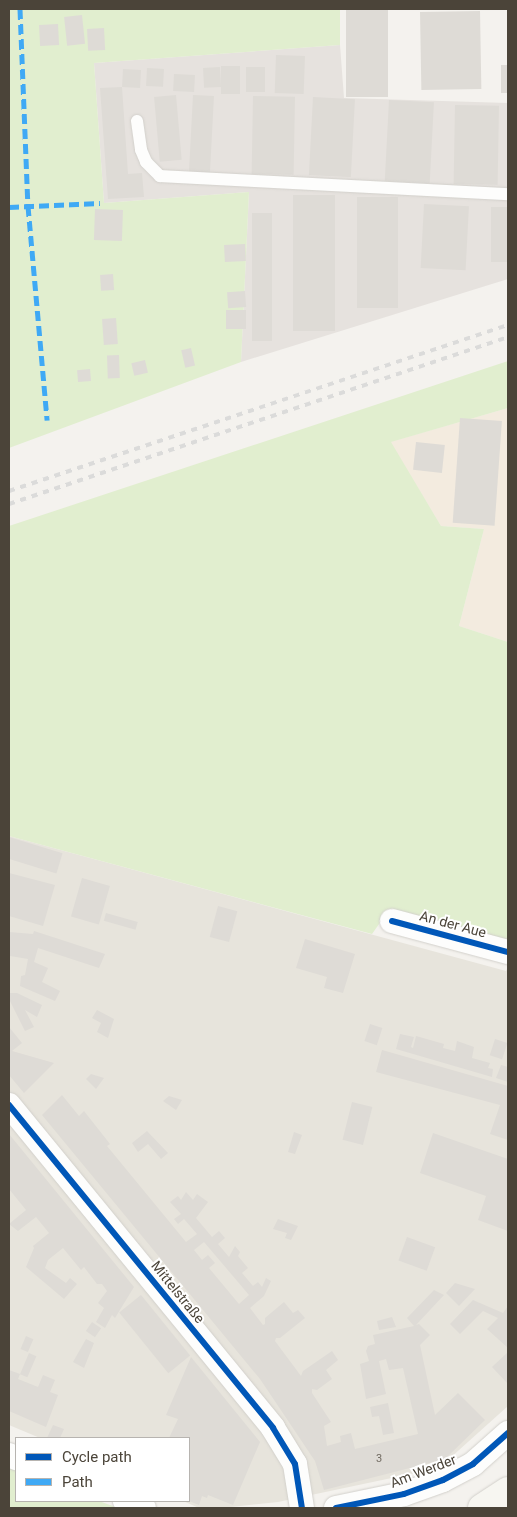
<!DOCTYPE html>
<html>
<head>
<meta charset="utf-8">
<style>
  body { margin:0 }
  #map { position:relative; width:517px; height:1517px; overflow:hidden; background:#f4f2ee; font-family:Roboto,sans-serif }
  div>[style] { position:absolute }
  .residential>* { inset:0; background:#e7e4dc }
  .commercial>* { inset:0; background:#f3ebdf }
  .industrial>* { inset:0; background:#e6e2de }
  .green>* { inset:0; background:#e1eecf }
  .building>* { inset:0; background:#dedbd6; transform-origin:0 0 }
  .roads { filter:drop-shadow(0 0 1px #d2d0cb) drop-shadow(0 0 1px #d2d0cb) }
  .service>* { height:12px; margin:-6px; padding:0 6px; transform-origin:6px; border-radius:6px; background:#fdfdfc }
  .minor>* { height:24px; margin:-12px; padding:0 12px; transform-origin:12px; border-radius:12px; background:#fdfdfc }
  .secondary>* { height:28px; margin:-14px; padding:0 14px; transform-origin:14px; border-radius:14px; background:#f7f6f1 }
  .rail>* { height:4px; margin-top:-2px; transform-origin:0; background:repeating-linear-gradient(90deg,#dbdbda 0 6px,transparent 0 12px) }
  .quiet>* { height:5px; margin-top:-2.5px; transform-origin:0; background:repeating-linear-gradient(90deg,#3fa9f5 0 10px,transparent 0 15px) }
  .cycleway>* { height:6px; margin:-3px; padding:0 3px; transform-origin:3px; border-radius:3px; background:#0057b8 }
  span { translate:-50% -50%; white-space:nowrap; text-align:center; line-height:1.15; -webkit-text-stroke:4px #fff; paint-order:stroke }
  .number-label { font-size:11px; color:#706a61 }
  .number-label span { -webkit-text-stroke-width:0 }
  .street-label { font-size:14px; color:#4b4439 }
  .frame { position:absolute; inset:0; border:10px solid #4b4439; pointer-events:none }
  .legend { position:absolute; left:15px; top:1437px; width:175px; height:65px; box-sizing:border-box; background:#fff; border:1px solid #b7b4b0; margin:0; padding:6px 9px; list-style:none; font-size:15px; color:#4b4439 }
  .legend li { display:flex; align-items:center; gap:10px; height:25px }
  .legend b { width:25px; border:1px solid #b7b4b0 }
</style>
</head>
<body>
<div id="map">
  <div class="residential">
    <div style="clip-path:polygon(9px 836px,506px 971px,508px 967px,508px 1406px,439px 1468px,278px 1502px,222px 1508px,199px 1508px,183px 1501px,189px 1501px,189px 1438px,40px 1438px,9px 1425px)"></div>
  </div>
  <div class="commercial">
    <div style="clip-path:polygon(508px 408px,508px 642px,459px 626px,484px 529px,441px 526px,390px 442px)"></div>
  </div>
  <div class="industrial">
    <div style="clip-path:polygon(340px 45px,344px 98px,508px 103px,508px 279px,241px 362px,249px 192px,104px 203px,94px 63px)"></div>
  </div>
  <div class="green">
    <div style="clip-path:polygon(9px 9px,340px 9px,340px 45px,94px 63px,104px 203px,249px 192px,241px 362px,9px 448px)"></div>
    <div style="clip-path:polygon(508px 361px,508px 408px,391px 442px,441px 526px,484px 529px,459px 626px,508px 642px,508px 940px,389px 910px,372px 934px,9px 836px,9px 526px)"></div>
    <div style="clip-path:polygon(9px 1465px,16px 1468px,16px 1501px,99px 1501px,118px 1508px,9px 1508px)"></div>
  </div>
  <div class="building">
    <div style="left:346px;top:9px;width:42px;height:88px"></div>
    <div style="left:480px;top:11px;width:78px;height:60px;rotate:89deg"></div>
    <div style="left:82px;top:15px;width:29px;height:18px;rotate:84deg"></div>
    <div style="left:58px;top:24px;width:21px;height:19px;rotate:87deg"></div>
    <div style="left:104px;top:28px;width:22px;height:17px;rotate:87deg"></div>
    <div style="left:276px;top:55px;width:29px;height:38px;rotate:2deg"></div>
    <div style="left:501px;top:65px;width:7px;height:28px"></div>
    <div style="left:221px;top:66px;width:19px;height:28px"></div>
    <div style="left:220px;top:67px;width:20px;height:17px;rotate:87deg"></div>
    <div style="left:246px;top:67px;width:19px;height:25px"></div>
    <div style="left:147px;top:68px;width:17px;height:18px;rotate:3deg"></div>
    <div style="left:123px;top:69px;width:18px;height:18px;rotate:3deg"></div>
    <div style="left:174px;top:74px;width:21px;height:17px;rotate:3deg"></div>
    <div style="clip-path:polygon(122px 87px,128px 174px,142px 173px,144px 197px,108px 199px,100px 88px)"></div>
    <div style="left:176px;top:95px;width:65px;height:22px;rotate:85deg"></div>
    <div style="left:193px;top:95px;width:21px;height:79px;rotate:3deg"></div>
    <div style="left:253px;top:96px;width:42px;height:78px;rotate:1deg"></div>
    <div style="left:313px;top:97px;width:42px;height:78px;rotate:3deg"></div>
    <div style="left:389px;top:100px;width:45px;height:81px;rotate:3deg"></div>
    <div style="left:455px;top:105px;width:44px;height:79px;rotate:1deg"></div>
    <div style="left:293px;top:195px;width:42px;height:136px"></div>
    <div style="left:357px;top:197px;width:41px;height:111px"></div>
    <div style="left:424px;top:204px;width:45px;height:64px;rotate:3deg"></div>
    <div style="left:491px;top:207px;width:17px;height:55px"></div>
    <div style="left:95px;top:209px;width:28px;height:31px;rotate:2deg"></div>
    <div style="left:252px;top:213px;width:20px;height:128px"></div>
    <div style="left:245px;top:244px;width:17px;height:21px;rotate:87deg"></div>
    <div style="left:113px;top:274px;width:16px;height:13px;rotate:86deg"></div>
    <div style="left:245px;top:291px;width:16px;height:18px;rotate:86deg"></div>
    <div style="left:226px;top:310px;width:20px;height:19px"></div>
    <div style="left:116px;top:318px;width:26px;height:14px;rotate:86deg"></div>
    <div style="left:191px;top:348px;width:18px;height:10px;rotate:77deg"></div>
    <div style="left:119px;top:355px;width:23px;height:12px;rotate:88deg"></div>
    <div style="left:145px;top:360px;width:13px;height:14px;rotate:77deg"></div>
    <div style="left:90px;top:369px;width:12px;height:13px;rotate:85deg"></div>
    <div style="left:460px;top:418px;width:42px;height:105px;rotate:4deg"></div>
    <div style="left:416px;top:442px;width:29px;height:28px;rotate:6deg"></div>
    <div style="left:9px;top:837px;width:56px;height:21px;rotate:17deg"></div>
    <div style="clip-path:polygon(9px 873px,55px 885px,43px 926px,9px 916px)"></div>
    <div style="left:82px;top:878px;width:29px;height:40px;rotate:16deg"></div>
    <div style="left:218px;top:906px;width:20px;height:32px;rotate:15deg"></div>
    <div style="left:106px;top:913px;width:33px;height:8px;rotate:16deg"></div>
    <div style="clip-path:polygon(34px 931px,105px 954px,99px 968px,38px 948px,34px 962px,48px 968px,42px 982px,60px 991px,55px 1001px,20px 986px,21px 976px,25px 975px,28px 959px,10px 956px,9px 932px,33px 934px)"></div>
    <div style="clip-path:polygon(305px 939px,355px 954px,343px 993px,324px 988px,327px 977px,296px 968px)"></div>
    <div style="clip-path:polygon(9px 993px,17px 993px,42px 1005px,37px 1017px,25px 1010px,34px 1027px,25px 1031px,9px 999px)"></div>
    <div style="clip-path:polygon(97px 1010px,114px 1019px,108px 1038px,97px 1032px,101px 1023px,92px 1018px)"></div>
    <div style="left:370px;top:1024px;width:13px;height:18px;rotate:18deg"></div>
    <div style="clip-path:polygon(9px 1027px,22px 1043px,12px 1051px,54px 1063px,24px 1093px,9px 1075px)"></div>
    <div style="clip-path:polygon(400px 1034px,414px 1037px,411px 1047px,413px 1048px,416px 1036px,444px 1044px,443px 1048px,455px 1051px,457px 1041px,474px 1047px,472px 1058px,490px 1063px,488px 1068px,493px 1069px,492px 1077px,396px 1049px)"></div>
    <div style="left:495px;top:1039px;width:13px;height:17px;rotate:18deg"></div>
    <div style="clip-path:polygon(382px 1050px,508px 1086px,508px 1140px,490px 1134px,500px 1105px,376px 1072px)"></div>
    <div style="clip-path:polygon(501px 1065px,508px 1067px,508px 1082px,496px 1078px)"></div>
    <div style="clip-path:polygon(91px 1074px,104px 1078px,96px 1089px,86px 1079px)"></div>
    <div style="clip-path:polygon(evenodd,62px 1095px,79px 1116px,84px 1111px,110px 1144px,107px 1146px,186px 1242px,197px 1234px,184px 1219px,178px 1224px,174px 1219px,181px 1214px,170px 1202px,178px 1196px,181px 1200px,186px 1192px,193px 1200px,197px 1194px,208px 1202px,196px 1218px,212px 1237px,219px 1231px,225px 1238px,218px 1244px,229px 1257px,235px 1246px,240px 1252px,238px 1256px,248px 1268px,242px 1273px,253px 1286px,258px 1282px,262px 1287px,266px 1278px,271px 1281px,264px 1296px,250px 1308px,263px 1325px,265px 1324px,265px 1318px,284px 1302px,293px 1313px,298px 1310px,305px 1318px,280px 1338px,276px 1338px,275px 1341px,301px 1376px,303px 1371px,332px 1351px,338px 1360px,326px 1370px,332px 1379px,317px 1390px,312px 1389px,312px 1393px,331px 1422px,324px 1426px,327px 1446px,341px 1442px,340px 1436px,351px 1433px,355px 1449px,418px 1434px,403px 1368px,389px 1370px,386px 1359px,379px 1361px,386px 1394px,366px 1399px,360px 1364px,369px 1361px,366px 1351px,368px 1346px,375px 1344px,373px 1335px,414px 1326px,407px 1318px,434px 1290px,444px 1295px,416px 1325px,419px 1324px,430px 1335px,420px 1345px,435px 1415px,458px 1393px,485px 1420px,445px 1459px,324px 1490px,315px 1461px,260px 1379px,42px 1115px,62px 1095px,204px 1242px,249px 1295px,239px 1304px,209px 1268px,215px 1263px,208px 1255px,202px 1260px,194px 1250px,204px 1242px)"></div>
    <div style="clip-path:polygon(169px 1096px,182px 1100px,176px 1110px,163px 1101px)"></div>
    <div style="left:352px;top:1102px;width:21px;height:39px;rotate:14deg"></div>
    <div style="clip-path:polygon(147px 1131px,168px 1153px,161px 1159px,148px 1144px,138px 1152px,132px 1143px)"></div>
    <div style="clip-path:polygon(294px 1132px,302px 1135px,295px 1154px,288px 1152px)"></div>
    <div style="clip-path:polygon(433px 1133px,508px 1159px,508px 1231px,478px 1220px,486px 1196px,420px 1173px)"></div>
    <div style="clip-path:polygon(9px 1134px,134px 1287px,115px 1318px,112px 1315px,105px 1328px,96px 1322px,104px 1308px,98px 1303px,107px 1291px,102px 1284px,97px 1284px,84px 1267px,81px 1270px,63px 1248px,48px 1260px,45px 1268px,66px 1283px,70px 1278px,77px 1284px,64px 1299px,26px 1267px,34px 1248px,33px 1246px,49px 1233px,36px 1217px,18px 1231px,9px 1224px,26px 1210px,9px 1189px)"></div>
    <div style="clip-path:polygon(278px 1219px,298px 1226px,291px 1240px,285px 1238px,287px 1233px,273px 1229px)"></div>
    <div style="left:407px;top:1237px;width:30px;height:25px;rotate:20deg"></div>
    <div style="clip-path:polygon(455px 1283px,475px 1289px,459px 1306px,446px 1293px)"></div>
    <div style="left:141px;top:1295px;width:78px;height:28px;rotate:51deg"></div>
    <div style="clip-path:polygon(473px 1300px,503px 1313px,508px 1306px,508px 1348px,487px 1329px,498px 1318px,483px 1311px,460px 1334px,450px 1324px)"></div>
    <div style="clip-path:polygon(392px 1317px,396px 1327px,379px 1330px,377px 1321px)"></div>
    <div style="left:92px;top:1322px;width:11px;height:11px;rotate:34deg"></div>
    <div style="left:26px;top:1336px;width:8px;height:14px;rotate:23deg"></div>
    <div style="clip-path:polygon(86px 1339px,94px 1343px,84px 1368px,73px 1362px)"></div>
    <div style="clip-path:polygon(508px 1352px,508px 1384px,492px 1367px)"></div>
    <div style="left:29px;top:1353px;width:8px;height:23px;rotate:23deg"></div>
    <div style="clip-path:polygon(191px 1357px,260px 1442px,233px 1505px,208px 1495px,207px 1498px,202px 1496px,199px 1505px,189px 1501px,189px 1438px,169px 1438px,178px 1419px,166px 1415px)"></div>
    <div style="clip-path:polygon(9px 1370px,20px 1374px,18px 1379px,38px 1387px,43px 1375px,55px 1380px,50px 1392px,58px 1395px,46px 1427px,9px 1411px)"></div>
    <div style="clip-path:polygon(388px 1403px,394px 1433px,383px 1435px,379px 1416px,372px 1417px,370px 1407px)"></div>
    <div style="clip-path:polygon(53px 1425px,64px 1429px,60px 1438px,47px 1438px)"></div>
  </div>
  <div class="roads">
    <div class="service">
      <div style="left:137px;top:121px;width:29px;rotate:82deg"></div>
      <div style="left:141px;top:150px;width:13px;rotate:67deg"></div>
      <div style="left:146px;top:162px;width:20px;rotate:45deg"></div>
      <div style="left:160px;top:176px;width:348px;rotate:3deg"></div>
    </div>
    <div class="minor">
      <div style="left:392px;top:921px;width:120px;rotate:15deg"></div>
      <div style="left:9px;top:1105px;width:417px;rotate:50.7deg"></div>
      <div style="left:273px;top:1428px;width:42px;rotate:58.6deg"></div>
      <div style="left:295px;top:1464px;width:45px;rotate:81deg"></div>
      <div style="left:9px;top:1455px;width:8px;rotate:23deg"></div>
      <div style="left:125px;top:1501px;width:20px;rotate:20deg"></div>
      <div style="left:336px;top:1508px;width:69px;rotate:-11.6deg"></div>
      <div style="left:404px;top:1494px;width:41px;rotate:-19.7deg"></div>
      <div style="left:443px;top:1480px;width:34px;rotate:-28deg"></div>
      <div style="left:473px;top:1464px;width:47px;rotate:-41.5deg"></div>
    </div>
    <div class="secondary">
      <div style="left:482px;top:1508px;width:31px;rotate:-33deg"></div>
    </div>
  </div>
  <div class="rail">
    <div style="left:9px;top:491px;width:526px;rotate:-18.4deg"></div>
    <div style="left:9px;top:504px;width:526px;rotate:-18.5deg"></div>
  </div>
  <div class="quiet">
    <div style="left:20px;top:9px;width:197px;rotate:87.7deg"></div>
    <div style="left:28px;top:206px;width:215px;rotate:84.9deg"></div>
    <div style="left:9px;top:207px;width:91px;rotate:-2.5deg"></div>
  </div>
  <div class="cycleway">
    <div style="left:392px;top:921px;width:120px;rotate:15deg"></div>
    <div style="left:9px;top:1105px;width:417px;rotate:50.7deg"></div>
    <div style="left:273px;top:1428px;width:42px;rotate:58.6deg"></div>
    <div style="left:295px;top:1464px;width:45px;rotate:81deg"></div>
    <div style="left:336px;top:1508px;width:69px;rotate:-11.6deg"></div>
    <div style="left:404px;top:1494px;width:41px;rotate:-19.7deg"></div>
    <div style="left:443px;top:1480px;width:34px;rotate:-28deg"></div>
    <div style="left:473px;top:1464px;width:47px;rotate:-41.5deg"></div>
  </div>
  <div class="number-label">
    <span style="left:379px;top:1459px">3</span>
  </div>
  <div class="street-label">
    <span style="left:453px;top:924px;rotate:15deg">An der Aue</span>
    <span style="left:178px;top:1292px;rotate:51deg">Mittelstraße</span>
    <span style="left:423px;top:1471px;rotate:-21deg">Am Werder</span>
  </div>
  <div class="frame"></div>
  <ul class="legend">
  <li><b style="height:6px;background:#0057b8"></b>Cycle path</li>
  <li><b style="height:6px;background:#3fa9f5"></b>Path</li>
  </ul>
</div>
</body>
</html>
